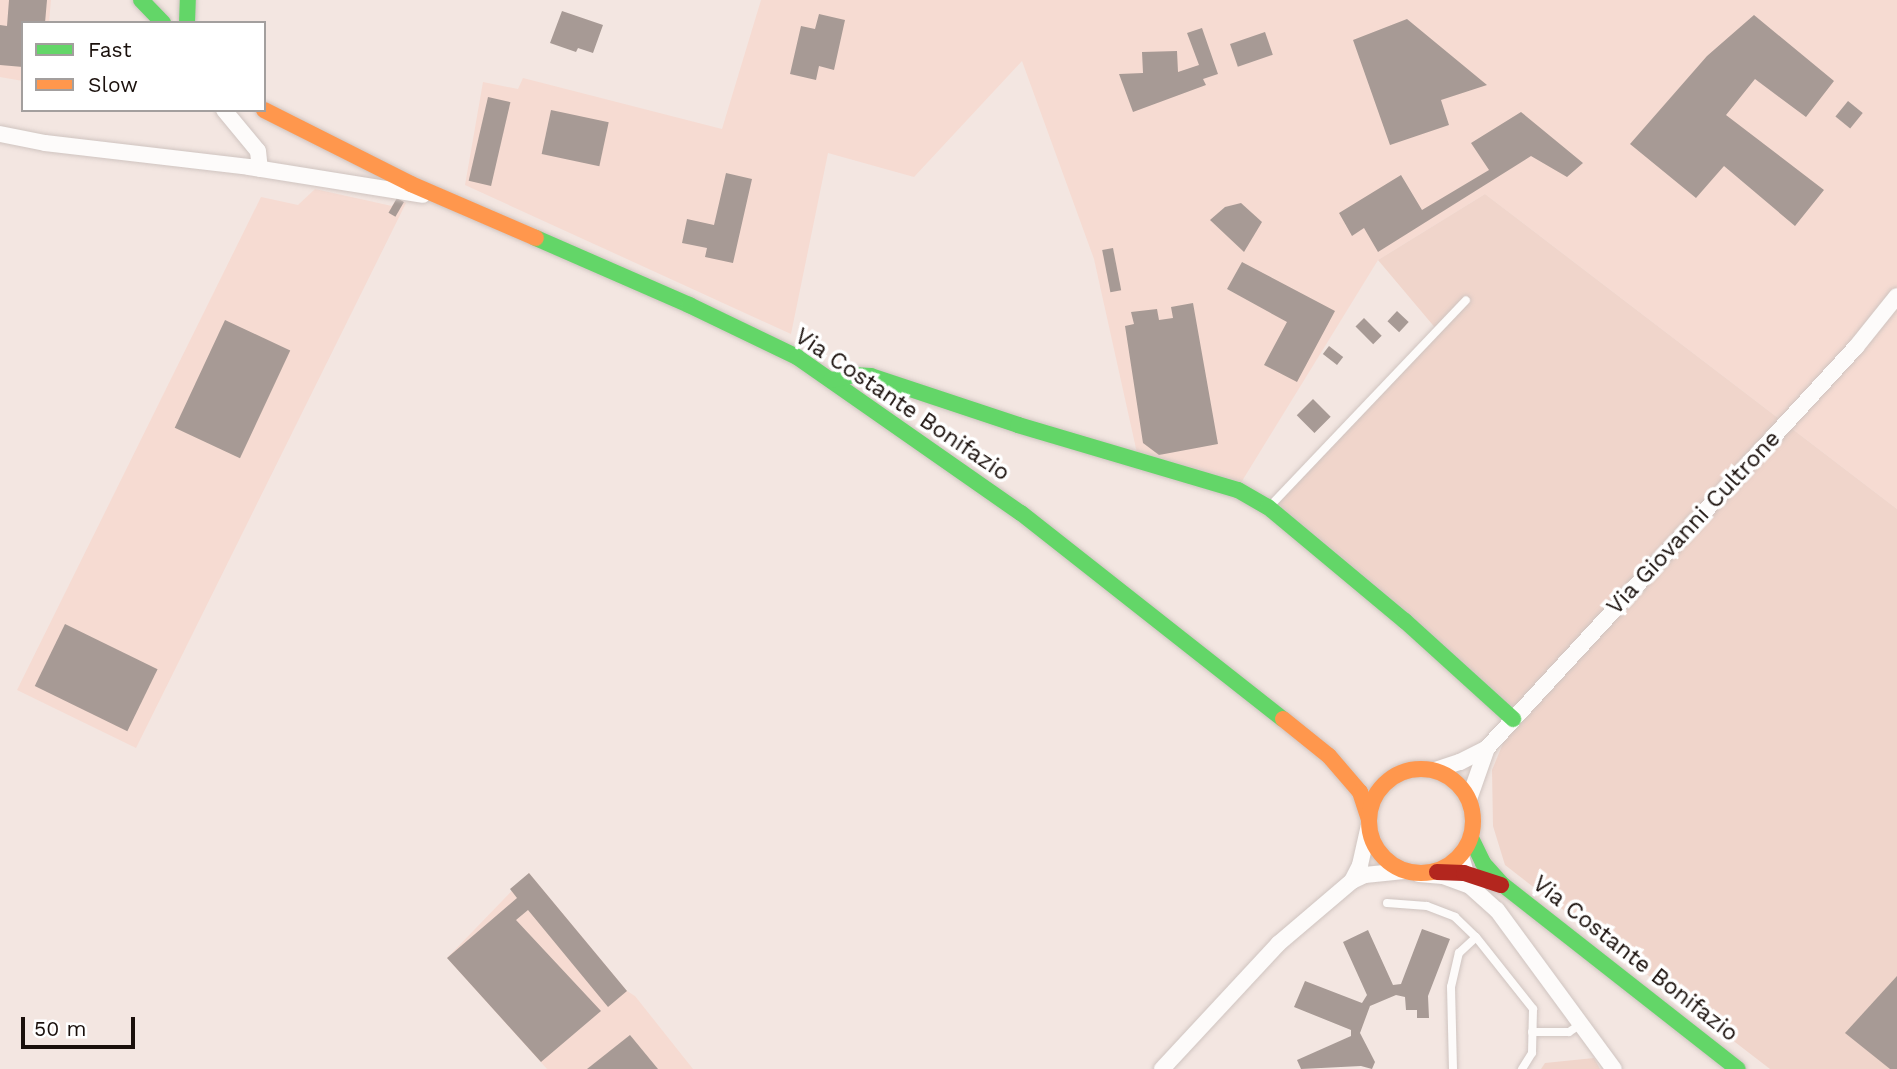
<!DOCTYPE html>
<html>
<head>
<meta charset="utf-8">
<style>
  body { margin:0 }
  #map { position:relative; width:1897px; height:1069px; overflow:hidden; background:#f3e6e1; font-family:"Work Sans",sans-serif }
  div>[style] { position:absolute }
  .built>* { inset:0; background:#f6dbd2 }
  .green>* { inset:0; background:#f0d5cb }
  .building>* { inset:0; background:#a79a95; transform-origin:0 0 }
  .roads { filter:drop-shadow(0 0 2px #cfc4c0) drop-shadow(0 0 2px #cfc4c0) }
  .lane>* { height:8px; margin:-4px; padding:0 4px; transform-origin:4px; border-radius:4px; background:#fdfbfa }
  .street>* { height:16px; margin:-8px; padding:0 8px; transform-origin:8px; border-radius:8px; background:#fdfbfa }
  .fast>* { height:16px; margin:-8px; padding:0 8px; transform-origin:8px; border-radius:8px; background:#63d668 }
  .slow>* { height:16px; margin:-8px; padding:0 8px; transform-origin:8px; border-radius:8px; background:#ff974d }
  .slow>.ring { margin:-8px; padding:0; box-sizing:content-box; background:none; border:16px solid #ff974d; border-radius:50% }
  .jam>* { height:16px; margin:-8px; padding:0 8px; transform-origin:8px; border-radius:8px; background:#b3261e }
  span { translate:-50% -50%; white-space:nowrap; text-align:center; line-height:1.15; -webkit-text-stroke:7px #fff; paint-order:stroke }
  .street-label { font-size:23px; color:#1a100c }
  .legend { position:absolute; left:21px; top:21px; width:245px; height:91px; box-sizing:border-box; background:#fff; border:2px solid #a39f9e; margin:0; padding:9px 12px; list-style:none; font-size:21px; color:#1a100c }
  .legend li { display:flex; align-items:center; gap:14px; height:35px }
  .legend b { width:35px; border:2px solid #a39f9e }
  .scale { position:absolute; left:21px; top:1017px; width:114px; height:32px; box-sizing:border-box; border:4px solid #1a100c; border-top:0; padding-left:9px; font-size:21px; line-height:24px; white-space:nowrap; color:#1a100c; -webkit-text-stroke:5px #fff; paint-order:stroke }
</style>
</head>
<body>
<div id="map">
  <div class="built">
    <div style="clip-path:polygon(0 0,51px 0,49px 23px,23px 23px,23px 81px,0 77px)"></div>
    <div style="clip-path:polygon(761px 0,1897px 0,1897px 509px,1485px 194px,1378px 260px,1239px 486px,1137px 453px,1094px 259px,1022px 61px,914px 177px,828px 153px,791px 334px,465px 185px,483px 82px,518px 89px,523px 78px,722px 129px)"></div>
    <div style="clip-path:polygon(315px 189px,392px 206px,397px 198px,406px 203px,136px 748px,17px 690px,261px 197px,298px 205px)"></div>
    <div style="clip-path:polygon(529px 873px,627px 991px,635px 996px,693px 1069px,547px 1069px,447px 958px)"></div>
  </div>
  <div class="green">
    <div style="clip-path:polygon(1485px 194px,1897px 509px,1897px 1069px,1770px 1069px,1505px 865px,1493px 826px,1492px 770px,1513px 719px,1268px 507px,1437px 330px,1378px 260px)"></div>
    <div style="clip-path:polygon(1594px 1058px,1600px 1069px,1541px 1069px,1545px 1063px)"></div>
  </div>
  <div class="building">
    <div style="clip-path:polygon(9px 0,47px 0,45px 23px,23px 23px,23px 67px,0 65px,0 25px,7px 26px)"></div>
    <div style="clip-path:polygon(562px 11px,603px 25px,593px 53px,578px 48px,576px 52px,550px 43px)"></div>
    <div style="clip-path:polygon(819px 14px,845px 20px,834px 70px,819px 66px,816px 80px,790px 74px,801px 26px,815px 29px)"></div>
    <div style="clip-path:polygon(1754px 15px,1834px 81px,1806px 117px,1755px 79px,1726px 115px,1824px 190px,1795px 226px,1724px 166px,1696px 198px,1630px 144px,1707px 56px)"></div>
    <div style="clip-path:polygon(1407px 19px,1487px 85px,1441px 100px,1449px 125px,1390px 145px,1353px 40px)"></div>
    <div style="clip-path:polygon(1202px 28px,1218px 74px,1203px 79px,1206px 85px,1133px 112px,1119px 74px,1143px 73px,1142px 52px,1177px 51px,1178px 72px,1199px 65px,1187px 33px)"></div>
    <div style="left:1265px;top:32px;width:24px;height:37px;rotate:71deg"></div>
    <div style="left:488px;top:97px;width:23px;height:86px;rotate:13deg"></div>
    <div style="left:1848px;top:101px;width:19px;height:20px;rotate:39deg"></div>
    <div style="left:551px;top:110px;width:59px;height:45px;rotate:12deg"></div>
    <div style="clip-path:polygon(1521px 112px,1583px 163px,1567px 177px,1531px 156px,1378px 252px,1364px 228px,1352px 236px,1339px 213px,1401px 175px,1422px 210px,1489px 170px,1471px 143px)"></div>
    <div style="clip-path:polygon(726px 173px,752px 179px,733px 263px,705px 257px,707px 248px,682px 243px,687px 219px,714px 225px)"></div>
    <div style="left:397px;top:198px;width:8px;height:17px;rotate:30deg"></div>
    <div style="clip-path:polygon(1241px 203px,1262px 222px,1244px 252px,1210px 220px,1225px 207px)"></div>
    <div style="left:1113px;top:248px;width:43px;height:11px;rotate:79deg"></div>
    <div style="clip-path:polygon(1242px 262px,1335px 311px,1297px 382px,1264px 365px,1287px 322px,1227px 289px)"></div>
    <div style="clip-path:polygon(1193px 303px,1218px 444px,1159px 455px,1143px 443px,1125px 326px,1134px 324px,1131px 312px,1157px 309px,1159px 320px,1173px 318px,1171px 307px)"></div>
    <div style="left:1397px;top:311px;width:16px;height:14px;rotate:43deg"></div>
    <div style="left:1364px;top:318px;width:25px;height:12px;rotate:45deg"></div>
    <div style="left:225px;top:320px;width:72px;height:119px;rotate:25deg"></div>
    <div style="left:1329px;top:346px;width:18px;height:10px;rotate:38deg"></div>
    <div style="left:1313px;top:399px;width:25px;height:23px;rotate:45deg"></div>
    <div style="left:65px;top:624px;width:103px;height:69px;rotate:26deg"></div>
    <div style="clip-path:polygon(529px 873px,627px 991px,608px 1007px,528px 910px,516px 920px,601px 1011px,541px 1062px,447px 958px,517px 898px,510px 889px)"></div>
    <div style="clip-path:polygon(1422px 929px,1450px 939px,1428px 996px,1429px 1018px,1417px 1018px,1417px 1010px,1406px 1010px,1405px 997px,1396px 995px,1370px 1006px,1360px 1033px,1375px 1062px,1372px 1069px,1361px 1066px,1301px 1069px,1297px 1060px,1351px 1036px,1351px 1030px,1294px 1007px,1305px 981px,1362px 1003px,1367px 995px,1343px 942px,1368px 930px,1393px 985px,1401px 984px)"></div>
    <div style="clip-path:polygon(1897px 976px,1897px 1069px,1890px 1069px,1845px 1033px)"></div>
    <div style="clip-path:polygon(630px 1035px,658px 1069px,587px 1069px)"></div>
  </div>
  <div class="roads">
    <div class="lane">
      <div style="left:1270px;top:506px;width:284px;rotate:-46.4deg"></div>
      <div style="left:1387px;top:903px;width:40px;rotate:4.3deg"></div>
      <div style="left:1427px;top:906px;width:30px;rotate:21deg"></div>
      <div style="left:1455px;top:917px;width:29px;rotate:44deg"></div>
      <div style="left:1476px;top:937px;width:92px;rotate:51.6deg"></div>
      <div style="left:1533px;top:1009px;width:44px;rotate:91.3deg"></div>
      <div style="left:1532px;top:1053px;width:19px;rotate:122deg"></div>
      <div style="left:1532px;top:1032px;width:37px"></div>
      <div style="left:1569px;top:1032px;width:14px;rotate:-34deg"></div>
      <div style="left:1453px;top:1069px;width:82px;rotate:-91.4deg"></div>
      <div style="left:1451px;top:987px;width:35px;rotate:-77deg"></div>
      <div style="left:1459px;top:953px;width:23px;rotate:-43deg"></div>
    </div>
    <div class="street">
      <div style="left:224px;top:110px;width:53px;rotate:50.3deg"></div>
      <div style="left:258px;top:151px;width:18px;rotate:84deg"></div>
      <div style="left:0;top:134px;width:46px;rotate:11.3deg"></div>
      <div style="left:45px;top:143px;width:205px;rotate:6.7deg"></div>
      <div style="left:249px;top:167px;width:176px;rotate:9.1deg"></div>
      <div style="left:1435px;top:770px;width:26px;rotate:-18deg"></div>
      <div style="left:1460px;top:762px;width:30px;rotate:-27deg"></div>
      <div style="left:1487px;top:748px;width:545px;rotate:-47.38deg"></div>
      <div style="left:1856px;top:347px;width:65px;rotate:-51.2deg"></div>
      <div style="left:1469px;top:799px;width:54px;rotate:-70.6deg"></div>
      <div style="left:1461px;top:856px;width:26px;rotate:74deg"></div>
      <div style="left:1419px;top:874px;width:24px;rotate:5deg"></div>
      <div style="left:1443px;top:876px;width:29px;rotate:20deg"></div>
      <div style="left:1470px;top:886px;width:36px;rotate:42deg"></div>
      <div style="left:1497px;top:910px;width:197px;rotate:53.7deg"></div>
      <div style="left:1352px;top:881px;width:18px;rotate:-63deg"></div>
      <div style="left:1360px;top:865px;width:41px;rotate:-77.3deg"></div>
      <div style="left:1162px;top:1069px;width:171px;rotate:-47.1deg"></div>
      <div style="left:1278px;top:944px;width:97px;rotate:-40.4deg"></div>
      <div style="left:1352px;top:881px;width:14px;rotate:-25deg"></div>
      <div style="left:1365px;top:875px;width:39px;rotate:-6deg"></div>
    </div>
    <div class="fast">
      <div style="left:141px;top:0;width:32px;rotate:46deg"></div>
      <div style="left:187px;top:23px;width:23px;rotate:-88deg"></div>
      <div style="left:536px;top:238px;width:167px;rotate:23.6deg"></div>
      <div style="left:689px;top:305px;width:120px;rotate:25.7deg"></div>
      <div style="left:797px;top:357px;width:273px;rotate:34.9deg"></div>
      <div style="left:1021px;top:513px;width:333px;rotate:38.2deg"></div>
      <div style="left:831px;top:380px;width:24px;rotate:-12deg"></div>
      <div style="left:854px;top:375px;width:17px;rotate:3deg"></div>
      <div style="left:871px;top:376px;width:155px;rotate:18.4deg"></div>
      <div style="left:1018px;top:425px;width:229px;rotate:16.5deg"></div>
      <div style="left:1238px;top:490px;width:34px;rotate:30deg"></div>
      <div style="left:1268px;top:507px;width:178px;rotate:39.8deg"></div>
      <div style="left:1405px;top:621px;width:146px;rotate:42.2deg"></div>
      <div style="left:1471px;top:838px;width:28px;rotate:64deg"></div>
      <div style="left:1483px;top:863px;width:30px;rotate:48deg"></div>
      <div style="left:1503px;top:885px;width:298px;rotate:38.1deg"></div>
    </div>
    <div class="slow">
      <div style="left:264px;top:110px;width:165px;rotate:26.7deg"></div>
      <div style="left:411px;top:184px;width:136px;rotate:23.4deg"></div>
      <div style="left:1283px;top:719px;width:59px;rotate:38.8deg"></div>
      <div style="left:1329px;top:756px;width:48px;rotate:49.3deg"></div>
      <div style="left:1360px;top:792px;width:28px;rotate:72deg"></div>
      <div class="ring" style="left:1369px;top:769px;width:88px;height:88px"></div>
    </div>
    <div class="jam">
      <div style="left:1437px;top:872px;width:27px;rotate:2deg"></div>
      <div style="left:1464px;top:873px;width:39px;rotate:18deg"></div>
    </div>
  </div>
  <div class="street-label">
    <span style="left:902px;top:405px;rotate:34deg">Via Costante Bonifazio</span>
    <span style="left:1694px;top:523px;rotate:-47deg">Via Giovanni Cultrone</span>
    <span style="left:1635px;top:959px;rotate:38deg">Via Costante Bonifazio</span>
  </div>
  <ul class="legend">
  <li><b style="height:9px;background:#63d668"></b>Fast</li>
  <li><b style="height:9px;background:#ff974d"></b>Slow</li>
  </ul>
  <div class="scale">50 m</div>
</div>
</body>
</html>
